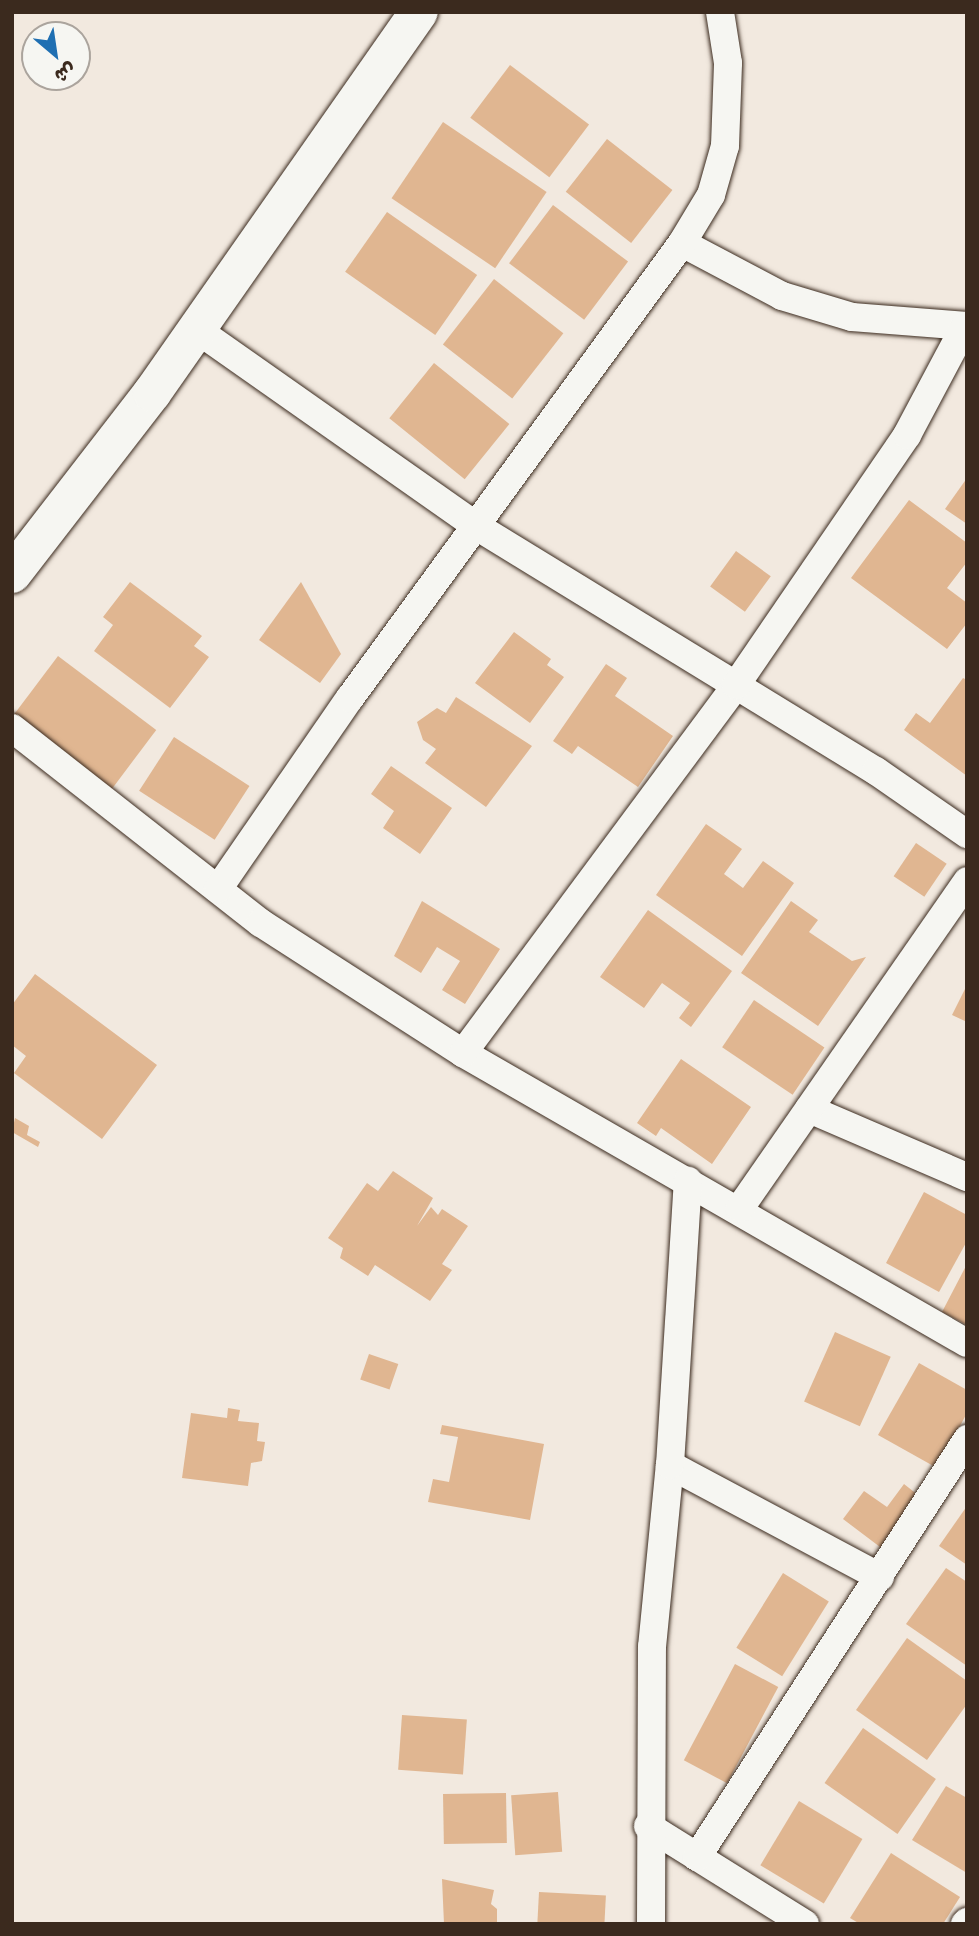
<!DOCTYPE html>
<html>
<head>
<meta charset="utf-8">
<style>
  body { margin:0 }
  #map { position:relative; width:979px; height:1936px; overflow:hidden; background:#f2e9df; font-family:"Comic Neue","Playpen Sans Arabic",sans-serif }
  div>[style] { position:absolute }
  .building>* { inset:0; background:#e0b691; transform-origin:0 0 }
  .roads { filter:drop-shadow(0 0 2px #3b2a1e) drop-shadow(0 0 2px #3b2a1e) }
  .street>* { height:28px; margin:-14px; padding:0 14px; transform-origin:14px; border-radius:14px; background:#f6f6f2 }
  .secondary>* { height:38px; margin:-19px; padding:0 19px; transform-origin:19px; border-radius:19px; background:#f6f6f2 }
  span { translate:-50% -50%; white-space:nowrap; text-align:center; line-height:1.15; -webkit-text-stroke:6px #f6f6f2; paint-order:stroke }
  .frame { position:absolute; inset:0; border:14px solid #3b2a1e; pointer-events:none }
  .north { position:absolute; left:21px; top:21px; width:70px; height:70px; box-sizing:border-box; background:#f6f6f2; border:2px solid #aba49d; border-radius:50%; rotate:151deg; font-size:19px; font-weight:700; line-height:28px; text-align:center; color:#3b2a1e }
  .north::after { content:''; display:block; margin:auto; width:24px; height:32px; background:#1f6fb2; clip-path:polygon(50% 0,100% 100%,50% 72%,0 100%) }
</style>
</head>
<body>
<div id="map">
  <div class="building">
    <div style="left:510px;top:65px;width:99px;height:66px;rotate:37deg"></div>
    <div style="left:443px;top:122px;width:125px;height:92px;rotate:34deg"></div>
    <div style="left:607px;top:139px;width:83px;height:67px;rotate:38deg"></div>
    <div style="left:553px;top:205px;width:94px;height:73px;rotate:37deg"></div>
    <div style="left:387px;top:212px;width:110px;height:73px;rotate:35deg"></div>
    <div style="left:494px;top:279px;width:88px;height:83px;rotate:38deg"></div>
    <div style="left:434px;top:363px;width:97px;height:71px;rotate:39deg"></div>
    <div style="clip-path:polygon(967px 478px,967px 524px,945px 509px)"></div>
    <div style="clip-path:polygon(909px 500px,967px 543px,967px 562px,947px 588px,967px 603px,967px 623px,947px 649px,851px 578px)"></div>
    <div style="left:736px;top:551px;width:43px;height:44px;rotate:36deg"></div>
    <div style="clip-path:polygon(130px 582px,202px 636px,194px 646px,209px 657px,170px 708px,94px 651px,113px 625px,103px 617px)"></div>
    <div style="clip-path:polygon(301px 582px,341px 654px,320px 683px,259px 640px)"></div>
    <div style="clip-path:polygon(514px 632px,551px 659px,547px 665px,564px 677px,530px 723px,475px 683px)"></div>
    <div style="left:58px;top:656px;width:123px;height:75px;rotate:37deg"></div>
    <div style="clip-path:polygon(606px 664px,627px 678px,615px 696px,673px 736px,638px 787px,578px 746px,572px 754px,553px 741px)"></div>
    <div style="clip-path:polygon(963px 678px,967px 680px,967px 776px,904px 730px,916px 713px,930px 723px)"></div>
    <div style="clip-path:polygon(456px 697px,532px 746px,486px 807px,425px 763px,436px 749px,423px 740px,417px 722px,437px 708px,446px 713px)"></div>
    <div style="left:174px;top:737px;width:90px;height:64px;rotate:33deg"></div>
    <div style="clip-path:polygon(391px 766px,452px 808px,420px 854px,383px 828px,394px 811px,371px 794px)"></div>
    <div style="clip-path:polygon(706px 824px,742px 849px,724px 874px,743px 888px,763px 861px,794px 883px,742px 956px,656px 895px)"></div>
    <div style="left:916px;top:843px;width:37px;height:40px;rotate:34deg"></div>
    <div style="clip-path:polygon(422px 901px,500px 949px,465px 1004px,442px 990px,460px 961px,437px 947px,421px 973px,394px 956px)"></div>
    <div style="clip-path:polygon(791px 901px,818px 920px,809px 932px,852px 961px,866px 957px,818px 1026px,741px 973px)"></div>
    <div style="clip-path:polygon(648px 910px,732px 971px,691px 1027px,679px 1018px,690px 1003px,662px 983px,644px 1008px,600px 977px)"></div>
    <div style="clip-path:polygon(35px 974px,157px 1065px,102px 1139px,14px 1073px,26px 1056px,12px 1045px,12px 1005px)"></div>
    <div style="clip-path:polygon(967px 985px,967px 1022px,952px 1015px)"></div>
    <div style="left:754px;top:1000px;width:85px;height:57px;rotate:34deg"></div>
    <div style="clip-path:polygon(681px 1059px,751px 1107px,712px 1164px,661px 1128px,656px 1136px,637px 1123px)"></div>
    <div style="clip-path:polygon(15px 1118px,29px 1126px,27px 1135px,40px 1142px,38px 1147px,12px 1132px)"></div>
    <div style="clip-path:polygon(393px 1171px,433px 1198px,417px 1226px,431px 1207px,438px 1215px,442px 1209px,468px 1226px,442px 1264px,452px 1270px,430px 1301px,375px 1265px,368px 1276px,340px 1258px,343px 1248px,328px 1238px,367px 1183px,378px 1191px)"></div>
    <div style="clip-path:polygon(924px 1192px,967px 1215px,967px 1241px,939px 1292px,886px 1263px)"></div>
    <div style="clip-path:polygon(967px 1264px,967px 1325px,942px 1312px)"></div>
    <div style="left:835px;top:1332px;width:61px;height:76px;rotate:24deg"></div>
    <div style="left:369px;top:1354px;width:31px;height:27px;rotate:19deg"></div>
    <div style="clip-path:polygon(919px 1363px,967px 1390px,967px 1413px,937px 1468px,878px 1435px)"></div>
    <div style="clip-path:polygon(228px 1408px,240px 1410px,238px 1421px,259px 1423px,257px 1441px,265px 1442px,262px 1461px,251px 1463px,248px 1486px,182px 1478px,191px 1413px,227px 1418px)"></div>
    <div style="clip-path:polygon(442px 1425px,544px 1444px,530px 1520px,428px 1502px,433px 1479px,449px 1482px,458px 1437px,440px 1434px)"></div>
    <div style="clip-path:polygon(904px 1484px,923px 1499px,884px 1550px,843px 1519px,864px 1491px,887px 1507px)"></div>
    <div style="clip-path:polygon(967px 1506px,967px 1565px,939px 1546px)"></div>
    <div style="clip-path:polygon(946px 1568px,967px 1582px,967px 1666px,906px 1624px)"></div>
    <div style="left:783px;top:1573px;width:54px;height:88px;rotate:32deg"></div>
    <div style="clip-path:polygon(907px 1638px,967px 1681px,967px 1704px,927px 1760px,856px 1710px)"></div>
    <div style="left:735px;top:1664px;width:49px;height:109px;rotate:28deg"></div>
    <div style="left:402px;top:1715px;width:65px;height:55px;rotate:4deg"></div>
    <div style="left:863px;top:1728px;width:89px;height:67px;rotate:35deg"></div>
    <div style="clip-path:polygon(946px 1786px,967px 1798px,967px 1873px,912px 1840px)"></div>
    <div style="left:558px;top:1792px;width:60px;height:47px;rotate:86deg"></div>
    <div style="left:506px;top:1793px;width:50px;height:63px;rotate:89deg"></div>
    <div style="left:799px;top:1801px;width:74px;height:75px;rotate:31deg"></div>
    <div style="clip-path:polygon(891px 1853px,960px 1897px,943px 1924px,860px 1924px,850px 1918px)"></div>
    <div style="clip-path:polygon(442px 1879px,494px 1890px,491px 1904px,497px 1909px,497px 1924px,444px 1924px)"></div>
    <div style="left:539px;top:1892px;width:67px;height:32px;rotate:3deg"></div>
  </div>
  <div class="roads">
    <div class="street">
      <div style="left:682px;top:243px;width:113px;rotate:27.9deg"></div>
      <div style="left:782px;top:296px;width:73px;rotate:16.7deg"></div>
      <div style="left:852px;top:317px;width:115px;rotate:4.5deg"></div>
      <div style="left:196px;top:329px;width:342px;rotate:35.1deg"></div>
      <div style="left:476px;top:526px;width:469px;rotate:31.5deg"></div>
      <div style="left:876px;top:771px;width:111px;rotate:34.7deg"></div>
      <div style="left:12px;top:728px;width:316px;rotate:38.1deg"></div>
      <div style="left:261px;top:923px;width:240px;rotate:32.8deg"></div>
      <div style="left:463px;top:1053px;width:581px;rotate:29.92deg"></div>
      <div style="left:218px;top:889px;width:232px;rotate:-55.4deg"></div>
      <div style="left:350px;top:698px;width:563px;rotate:-53.88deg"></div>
      <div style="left:682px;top:243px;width:56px;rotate:-58.9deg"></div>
      <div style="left:711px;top:195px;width:51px;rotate:-74.1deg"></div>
      <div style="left:725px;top:146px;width:83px;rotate:-87.9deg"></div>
      <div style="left:728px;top:63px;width:52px;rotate:-98.9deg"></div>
      <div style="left:463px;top:1053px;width:458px;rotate:-53.4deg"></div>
      <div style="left:736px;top:685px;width:303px;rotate:-55.6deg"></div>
      <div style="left:907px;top:435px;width:123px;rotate:-62deg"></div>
      <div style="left:809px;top:1109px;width:172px;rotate:23.3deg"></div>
      <div style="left:740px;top:1208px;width:398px;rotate:-55.2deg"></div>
      <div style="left:670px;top:1465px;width:238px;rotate:28.1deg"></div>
      <div style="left:648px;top:1826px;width:185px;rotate:32deg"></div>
      <div style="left:697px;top:1857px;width:498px;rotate:-57.1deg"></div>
      <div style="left:651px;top:1924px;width:277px;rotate:-89.8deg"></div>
      <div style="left:652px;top:1647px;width:183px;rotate:-84.4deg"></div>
      <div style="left:670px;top:1465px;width:285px;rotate:-86.4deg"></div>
      <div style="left:965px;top:1924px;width:3px;rotate:-45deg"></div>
    </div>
    <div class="secondary">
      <div style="left:12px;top:574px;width:229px;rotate:-52.3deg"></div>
      <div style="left:152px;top:393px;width:465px;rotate:-55deg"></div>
    </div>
  </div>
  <div class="frame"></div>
  <div class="north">ش</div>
</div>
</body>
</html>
